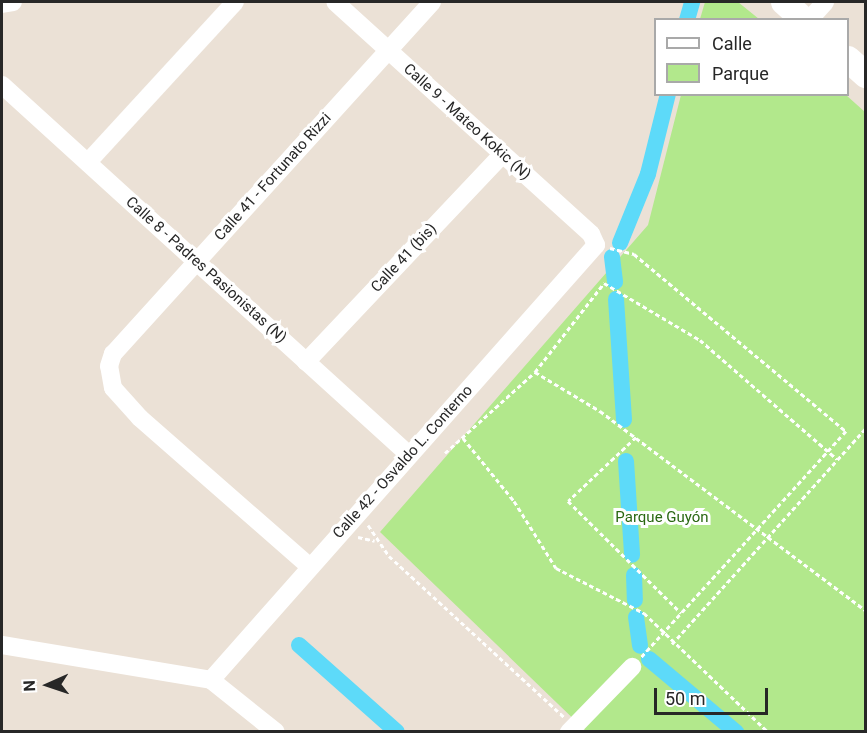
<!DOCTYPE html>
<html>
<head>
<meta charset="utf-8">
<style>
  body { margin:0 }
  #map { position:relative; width:867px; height:733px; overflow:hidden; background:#ebe1d6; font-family:Roboto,sans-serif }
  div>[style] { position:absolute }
  .green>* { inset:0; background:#b2e88c }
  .canal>* { height:16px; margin:-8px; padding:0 8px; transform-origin:8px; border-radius:8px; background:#5ddaf9 }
  .path>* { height:3px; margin-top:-1.5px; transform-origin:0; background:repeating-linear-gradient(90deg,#fff 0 4.5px,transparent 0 7.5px) }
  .street>* { height:18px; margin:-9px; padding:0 9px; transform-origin:9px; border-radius:9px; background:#fff }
  .secondary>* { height:26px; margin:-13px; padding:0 13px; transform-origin:13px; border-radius:13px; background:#fff }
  span { translate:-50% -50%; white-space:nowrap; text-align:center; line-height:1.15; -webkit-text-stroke:6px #fff; paint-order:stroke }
  .street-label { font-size:15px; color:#272727 }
  .park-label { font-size:15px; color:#2a6812 }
  .frame { position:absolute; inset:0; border:3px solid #272727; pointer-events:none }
  .legend { position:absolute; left:654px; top:18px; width:195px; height:78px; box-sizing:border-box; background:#fff; border:2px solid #a9a9a9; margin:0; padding:8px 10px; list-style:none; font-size:18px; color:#272727 }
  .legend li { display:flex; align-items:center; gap:12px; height:30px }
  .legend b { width:30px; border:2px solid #a9a9a9 }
  .north { position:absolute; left:18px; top:655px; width:60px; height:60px; -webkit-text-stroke:4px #fff; paint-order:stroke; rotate:267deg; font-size:16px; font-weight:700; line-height:24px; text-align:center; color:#272727 }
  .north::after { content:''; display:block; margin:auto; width:21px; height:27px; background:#272727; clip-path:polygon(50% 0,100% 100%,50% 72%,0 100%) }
  .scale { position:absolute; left:654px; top:688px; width:114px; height:27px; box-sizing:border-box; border:3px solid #272727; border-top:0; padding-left:8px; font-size:18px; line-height:21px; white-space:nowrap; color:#272727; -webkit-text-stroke:4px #fff; paint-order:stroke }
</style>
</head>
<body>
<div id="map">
  <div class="green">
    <div style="clip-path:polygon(705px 2px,738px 2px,759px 19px,700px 19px)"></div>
    <div style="clip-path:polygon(681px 95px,846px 95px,865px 112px,865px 731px,586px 731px,380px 532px,648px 225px)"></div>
  </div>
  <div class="canal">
    <div style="left:687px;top:20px;width:19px;rotate:-74deg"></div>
    <div style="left:620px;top:243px;width:74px;rotate:-67.9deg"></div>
    <div style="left:648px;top:174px;width:82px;rotate:-76deg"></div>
    <div style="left:612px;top:257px;width:25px;rotate:83deg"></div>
    <div style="left:616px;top:299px;width:121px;rotate:86.2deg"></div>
    <div style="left:626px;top:461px;width:94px;rotate:86.3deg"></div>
    <div style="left:634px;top:575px;width:25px;rotate:88deg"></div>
    <div style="left:636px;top:617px;width:29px;rotate:82deg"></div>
    <div style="left:299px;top:645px;width:131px;rotate:41.6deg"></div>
    <div style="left:649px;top:659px;width:114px;rotate:40deg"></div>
  </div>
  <div class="path">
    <div style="left:610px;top:248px;width:25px;rotate:14deg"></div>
    <div style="left:634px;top:254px;width:276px;rotate:39.9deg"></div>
    <div style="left:846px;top:431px;width:305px;rotate:132.2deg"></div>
    <div style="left:535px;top:372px;width:76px;rotate:31deg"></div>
    <div style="left:600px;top:411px;width:333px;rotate:36.9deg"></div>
    <div style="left:636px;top:437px;width:93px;rotate:136.7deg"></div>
    <div style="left:568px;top:501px;width:159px;rotate:44.7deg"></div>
    <div style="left:463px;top:438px;width:81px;rotate:51deg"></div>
    <div style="left:514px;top:501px;width:79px;rotate:57.9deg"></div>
    <div style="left:556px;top:568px;width:99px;rotate:27.1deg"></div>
    <div style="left:644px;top:613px;width:172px;rotate:43.8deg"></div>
    <div style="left:445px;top:453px;width:121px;rotate:-42deg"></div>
    <div style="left:535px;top:372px;width:113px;rotate:-52.2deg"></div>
    <div style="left:604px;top:283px;width:112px;rotate:30.7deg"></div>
    <div style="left:700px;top:340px;width:181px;rotate:41deg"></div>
    <div style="left:368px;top:525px;width:37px;rotate:56deg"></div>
    <div style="left:389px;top:556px;width:238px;rotate:42.6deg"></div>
    <div style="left:358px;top:537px;width:17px;rotate:13deg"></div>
    <div style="left:672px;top:644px;width:290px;rotate:-48.1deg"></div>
  </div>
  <div class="street">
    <div style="left:2px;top:4px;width:11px;rotate:-10deg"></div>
    <div style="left:809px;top:20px;width:24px;rotate:-48deg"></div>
    <div style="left:2px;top:85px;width:550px;rotate:42.27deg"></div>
    <div style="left:88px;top:162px;width:217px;rotate:-47.4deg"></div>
    <div style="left:306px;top:362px;width:286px;rotate:-46.6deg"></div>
    <div style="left:309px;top:566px;width:225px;rotate:-138.8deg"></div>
    <div style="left:140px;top:418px;width:40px;rotate:-132deg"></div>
    <div style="left:113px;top:388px;width:22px;rotate:-100deg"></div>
    <div style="left:109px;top:366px;width:13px;rotate:-72deg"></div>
    <div style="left:113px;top:354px;width:475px;rotate:-47.8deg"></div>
    <div style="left:2px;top:645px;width:212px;rotate:9.5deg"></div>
    <div style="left:211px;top:680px;width:83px;rotate:38.7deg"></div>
    <div style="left:211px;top:680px;width:581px;rotate:-48.49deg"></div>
    <div style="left:596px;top:245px;width:12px;rotate:-114deg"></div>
    <div style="left:591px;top:234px;width:345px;rotate:-137.8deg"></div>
    <div style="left:569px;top:732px;width:91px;rotate:-45.9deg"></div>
  </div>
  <div class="secondary">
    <div style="left:784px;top:2px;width:27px;rotate:42deg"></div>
    <div style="left:848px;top:59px;width:24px;rotate:42deg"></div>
  </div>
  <div class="street-label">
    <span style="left:467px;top:122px;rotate:42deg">Calle 9 - Mateo Kokic (N)</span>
    <span style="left:273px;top:177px;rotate:-48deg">Calle 41 - Fortunato Rizzi</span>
    <span style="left:404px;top:258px;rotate:-47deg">Calle 41 (bis)</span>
    <span style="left:206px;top:270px;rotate:42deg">Calle 8 - Padres Pasionistas (N)</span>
    <span style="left:403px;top:462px;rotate:-48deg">Calle 42 - Osvaldo L. Conterno</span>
  </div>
  <div class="park-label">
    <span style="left:662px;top:518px">Parque Guyón</span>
  </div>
  <div class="frame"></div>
  <ul class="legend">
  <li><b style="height:8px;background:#fff"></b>Calle</li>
  <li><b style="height:16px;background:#b2e88c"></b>Parque</li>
  </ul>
  <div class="north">N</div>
  <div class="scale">50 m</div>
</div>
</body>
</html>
